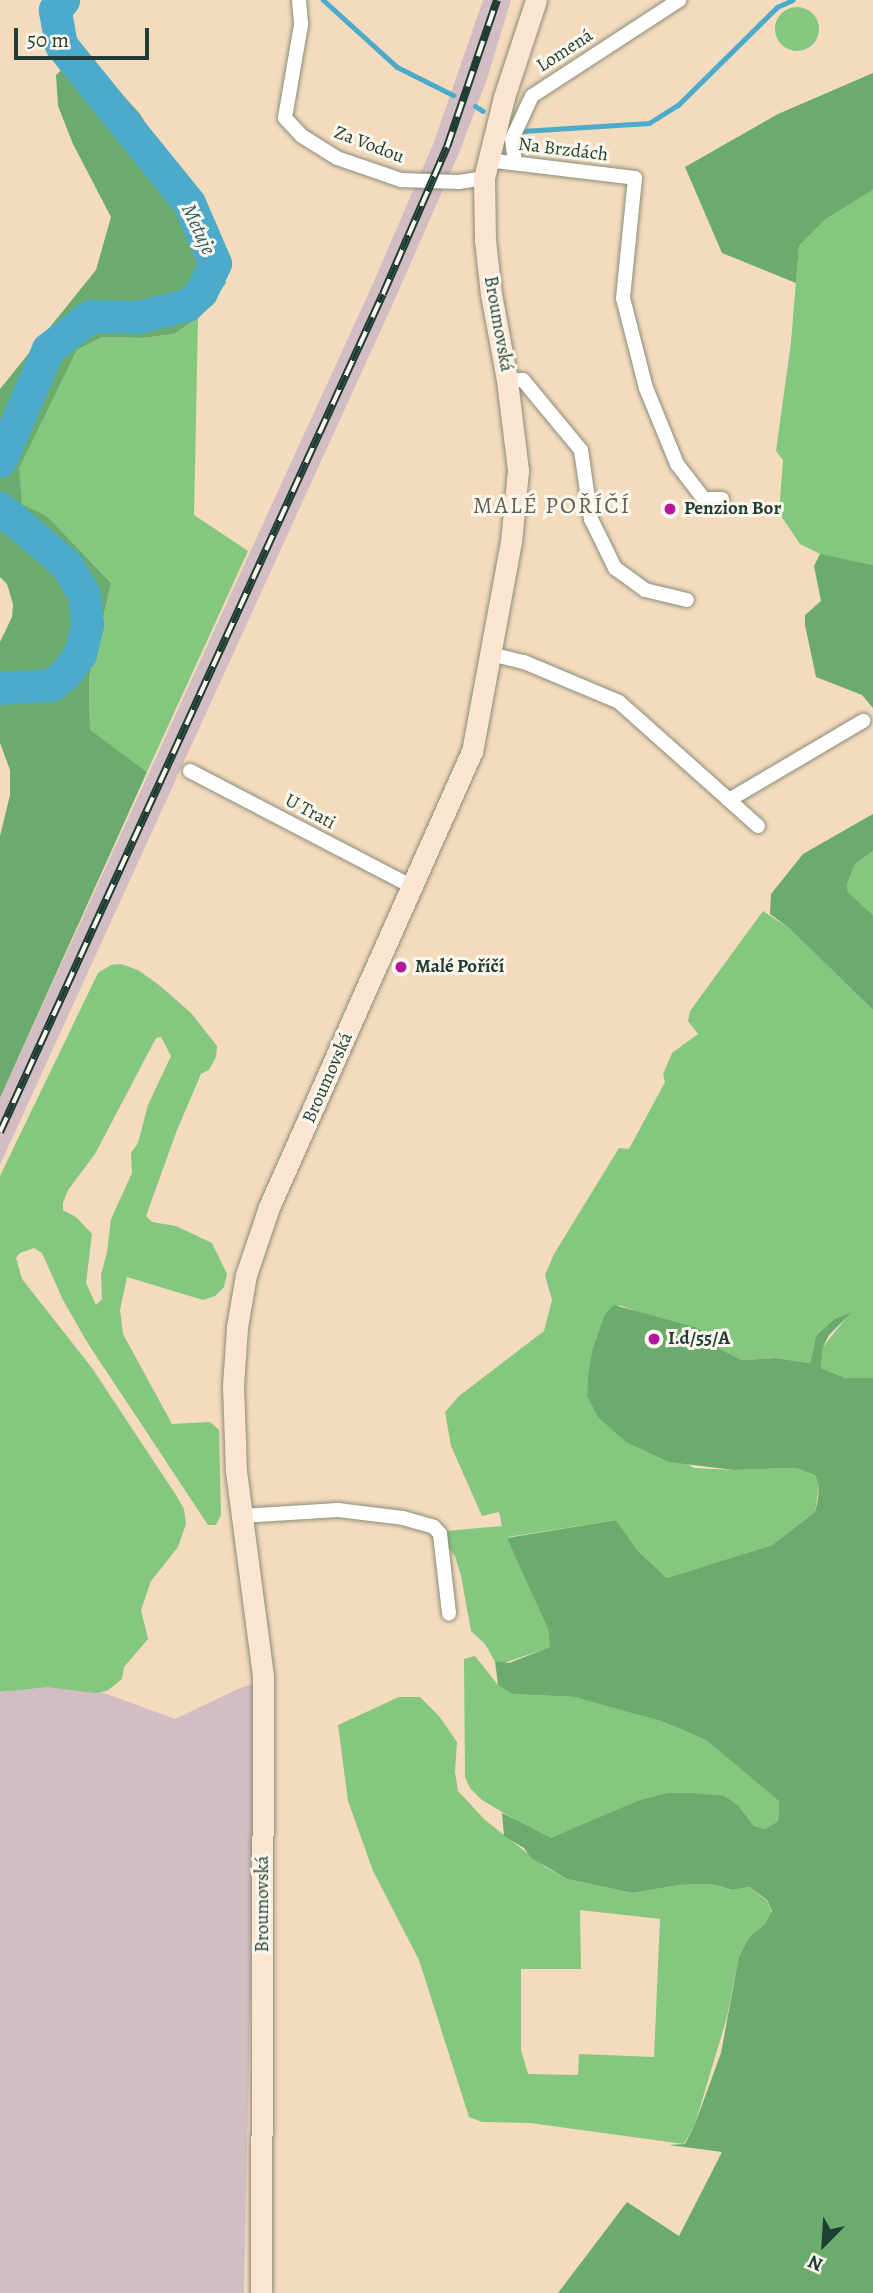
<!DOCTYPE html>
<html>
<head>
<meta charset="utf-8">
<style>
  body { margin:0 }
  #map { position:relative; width:873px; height:2293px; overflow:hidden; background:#f4dbbe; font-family:Alegreya,serif }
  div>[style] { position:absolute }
  .industrial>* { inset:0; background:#d2bec2 }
  .green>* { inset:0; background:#84c77f }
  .round { border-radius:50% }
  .forest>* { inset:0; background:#6bac6e }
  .stream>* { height:5px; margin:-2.5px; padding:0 2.5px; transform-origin:2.5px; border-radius:2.5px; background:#4caacb }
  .river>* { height:33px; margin:-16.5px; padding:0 16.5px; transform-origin:16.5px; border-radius:16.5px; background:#4caacb }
  .roads { filter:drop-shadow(0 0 2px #8a8c79) drop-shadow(0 0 2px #8a8c79) }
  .street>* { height:14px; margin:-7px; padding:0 7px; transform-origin:7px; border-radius:7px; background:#fff }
  .secondary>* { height:21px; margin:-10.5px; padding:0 10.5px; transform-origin:10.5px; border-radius:10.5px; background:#fce5d0 }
  .rail>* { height:8px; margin-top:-4px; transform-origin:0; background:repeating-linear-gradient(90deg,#fbf7ec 0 16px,#1f3d34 0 32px); box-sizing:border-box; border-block:2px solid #1f3d34 }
  .dots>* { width:19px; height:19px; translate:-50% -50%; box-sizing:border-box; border:4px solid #fbf7ec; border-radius:50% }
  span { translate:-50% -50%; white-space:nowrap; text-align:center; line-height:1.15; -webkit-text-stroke:6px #fbf7ec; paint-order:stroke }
  .street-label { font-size:19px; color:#1f3d34 }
  .poi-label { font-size:19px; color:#1f3d34; font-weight:700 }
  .left { translate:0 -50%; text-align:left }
  .water-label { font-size:21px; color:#2c5e61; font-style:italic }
  .quarter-label { font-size:23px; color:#625d54; letter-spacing:2px }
  .north { position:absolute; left:789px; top:2209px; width:70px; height:70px; -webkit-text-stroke:5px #fbf7ec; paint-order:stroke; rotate:204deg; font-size:19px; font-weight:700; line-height:28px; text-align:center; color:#1f3d34 }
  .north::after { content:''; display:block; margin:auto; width:24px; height:32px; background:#1f3d34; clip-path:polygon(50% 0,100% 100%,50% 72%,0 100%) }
  .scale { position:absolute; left:14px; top:28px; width:135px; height:32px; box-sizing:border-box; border:4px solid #1f3d34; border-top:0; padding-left:9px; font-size:21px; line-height:24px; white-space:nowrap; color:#1f3d34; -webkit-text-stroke:5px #fbf7ec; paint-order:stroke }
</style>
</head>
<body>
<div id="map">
  <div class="industrial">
    <div style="clip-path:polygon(483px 0,511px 0,487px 79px,459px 153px,395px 299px,0 1165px,0 1098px,371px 288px,434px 142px)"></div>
    <div style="clip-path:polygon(63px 1678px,175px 1719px,240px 1688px,257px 1683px,244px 2293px,0 2293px,0 1693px)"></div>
  </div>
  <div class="green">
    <div class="round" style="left:775px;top:7px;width:44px;height:44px"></div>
    <div style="clip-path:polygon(873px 190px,873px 565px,822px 555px,800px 544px,779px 513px,783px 460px,776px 451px,791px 342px,799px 246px,826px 219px)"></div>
    <div style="clip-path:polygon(198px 318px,194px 515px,248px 551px,147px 772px,90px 731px,89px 679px,111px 583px,47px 516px,22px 504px,18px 468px,77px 350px,102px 337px,142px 338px,174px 334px)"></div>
    <div style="clip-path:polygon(873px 851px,873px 915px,848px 892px,847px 884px,855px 864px)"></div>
    <div style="clip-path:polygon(763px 911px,790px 929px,873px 1010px,873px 1378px,846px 1378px,821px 1368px,823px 1347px,850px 1313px,834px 1319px,816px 1336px,810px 1363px,775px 1358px,742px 1360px,722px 1350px,714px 1340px,619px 1305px,592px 1351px,587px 1396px,694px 1468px,734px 1470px,795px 1468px,815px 1475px,819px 1486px,815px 1512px,772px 1545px,667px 1578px,638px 1551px,616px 1520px,508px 1537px,548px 1629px,551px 1647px,501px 1664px,494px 1660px,485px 1644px,471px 1631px,461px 1576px,455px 1556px,448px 1548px,446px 1531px,502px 1526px,499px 1512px,482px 1516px,451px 1446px,445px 1412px,459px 1396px,544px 1331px,552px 1300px,545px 1275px,554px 1254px,619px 1148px,629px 1149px,665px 1082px,663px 1074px,672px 1053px,698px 1034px,688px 1021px,690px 1011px)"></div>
    <div style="clip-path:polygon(evenodd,121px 964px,138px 970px,159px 985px,191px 1013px,217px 1046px,216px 1057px,209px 1070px,201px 1074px,177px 1130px,146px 1216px,152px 1222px,176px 1226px,212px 1243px,227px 1274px,224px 1287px,215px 1296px,203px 1300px,127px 1277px,120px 1310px,123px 1334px,172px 1424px,210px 1422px,219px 1430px,221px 1515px,216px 1525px,208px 1525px,87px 1342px,63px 1300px,42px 1253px,34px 1248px,20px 1253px,16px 1258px,22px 1279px,92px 1368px,176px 1495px,184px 1509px,186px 1524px,178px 1547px,151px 1581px,141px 1610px,148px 1639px,124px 1667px,122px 1679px,107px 1691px,95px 1693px,47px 1687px,0 1692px,0 1176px,98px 973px,111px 965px,121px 964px,161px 1037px,171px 1056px,148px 1105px,138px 1143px,131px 1153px,132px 1173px,111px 1219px,107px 1252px,101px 1275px,102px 1299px,96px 1305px,86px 1283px,92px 1234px,76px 1217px,63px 1210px,63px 1203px,68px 1190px,95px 1154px,156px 1038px,161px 1037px)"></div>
    <div style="clip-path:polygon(475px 1656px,498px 1685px,512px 1694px,575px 1697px,598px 1701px,661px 1721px,706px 1740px,779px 1800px,778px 1821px,765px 1829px,754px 1826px,738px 1805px,725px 1796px,710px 1796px,637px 1801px,551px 1839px,532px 1830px,482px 1800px,470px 1788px,465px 1777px,464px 1659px)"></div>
    <div style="clip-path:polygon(evenodd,399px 1697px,420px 1697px,439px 1716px,457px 1742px,455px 1772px,458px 1791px,485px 1820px,545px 1867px,567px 1879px,633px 1893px,679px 1885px,712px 1884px,731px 1890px,749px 1887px,767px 1901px,772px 1912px,765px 1924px,750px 1936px,739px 1956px,727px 2017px,695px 2124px,684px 2144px,530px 2123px,482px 2122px,469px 2117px,419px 1960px,373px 1871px,348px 1801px,338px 1725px,399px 1697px,580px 1910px,660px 1919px,654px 2057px,579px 2054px,578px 2075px,528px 2074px,521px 2050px,521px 1969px,581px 1969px,580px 1910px)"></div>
  </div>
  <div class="forest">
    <div style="clip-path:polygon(82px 50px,140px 114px,206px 225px,226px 283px,198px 318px,174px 334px,142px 338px,102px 337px,77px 350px,19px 468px,22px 504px,47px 516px,111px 583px,89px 679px,90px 730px,147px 772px,0 1098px,0 836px,10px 795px,10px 770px,0 743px,0 642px,12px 617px,13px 604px,7px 584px,0 577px,0 389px,96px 270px,111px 217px,73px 144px,58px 106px,56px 75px)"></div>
    <div style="clip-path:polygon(873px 73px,873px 190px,826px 219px,799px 246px,796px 283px,722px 253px,685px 167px,778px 114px)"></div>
    <div style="clip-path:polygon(820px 554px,873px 565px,873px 708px,862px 695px,816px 677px,805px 625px,805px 615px,821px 601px,814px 566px)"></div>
    <div style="clip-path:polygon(873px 814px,873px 851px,855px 864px,847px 884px,848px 892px,873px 915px,873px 1010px,790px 929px,770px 914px,771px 894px,803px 854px)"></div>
    <div style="clip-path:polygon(614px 1305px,698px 1328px,722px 1350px,742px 1360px,775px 1358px,810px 1363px,816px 1336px,834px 1319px,852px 1312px,829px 1335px,823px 1347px,821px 1368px,846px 1378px,873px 1378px,873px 2293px,558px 2293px,627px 2202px,679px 2236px,722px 2152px,669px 2145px,685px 2144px,695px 2124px,721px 2053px,739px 1956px,750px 1936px,765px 1924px,772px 1911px,767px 1900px,749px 1887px,732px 1890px,712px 1884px,679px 1885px,633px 1893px,567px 1879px,531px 1858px,524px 1848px,504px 1836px,502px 1813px,551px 1838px,637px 1801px,668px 1793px,690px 1793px,725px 1796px,738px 1805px,754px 1826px,765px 1829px,778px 1821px,779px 1801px,706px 1740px,661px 1721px,575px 1697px,512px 1694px,498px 1685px,495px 1661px,509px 1663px,550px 1647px,548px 1629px,507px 1538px,616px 1520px,638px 1551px,667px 1578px,772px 1545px,815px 1512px,818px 1499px,819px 1486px,815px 1475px,795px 1468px,734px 1470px,669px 1462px,626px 1442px,598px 1417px,587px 1396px,588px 1377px,592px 1351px,605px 1314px)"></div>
  </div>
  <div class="stream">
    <div style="left:323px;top:0;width:100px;rotate:42.2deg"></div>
    <div style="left:397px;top:67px;width:63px;rotate:26.6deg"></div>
    <div style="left:475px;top:106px;width:9px;rotate:32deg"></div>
    <div style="left:522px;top:131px;width:127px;rotate:-3.6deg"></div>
    <div style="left:649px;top:123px;width:34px;rotate:-32deg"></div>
    <div style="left:678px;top:105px;width:139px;rotate:-44.7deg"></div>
    <div style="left:777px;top:7px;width:17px;rotate:-24deg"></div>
  </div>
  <div class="river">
    <div style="left:0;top:461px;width:122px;rotate:-66.8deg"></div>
    <div style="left:48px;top:349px;width:53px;rotate:-38.2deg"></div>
    <div style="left:90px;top:316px;width:48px;rotate:1.2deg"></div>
    <div style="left:138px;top:317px;width:50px;rotate:-13.8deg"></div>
    <div style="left:187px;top:305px;width:19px;rotate:-43deg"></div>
    <div style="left:201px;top:292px;width:32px;rotate:-64deg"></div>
    <div style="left:215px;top:263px;width:65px;rotate:-113.4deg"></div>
    <div style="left:189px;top:203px;width:203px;rotate:-129deg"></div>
    <div style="left:61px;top:45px;width:36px;rotate:-100deg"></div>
    <div style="left:55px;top:10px;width:13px;rotate:-51deg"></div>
    <div style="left:0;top:508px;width:88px;rotate:40.4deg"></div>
    <div style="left:67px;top:565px;width:34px;rotate:60deg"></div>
    <div style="left:84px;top:595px;width:30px;rotate:84deg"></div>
    <div style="left:87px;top:625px;width:30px;rotate:104deg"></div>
    <div style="left:80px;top:654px;width:25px;rotate:127deg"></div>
    <div style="left:65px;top:674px;width:18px;rotate:142deg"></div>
    <div style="left:51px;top:685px;width:51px;rotate:176.6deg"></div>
  </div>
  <div class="roads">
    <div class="street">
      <div style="left:299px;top:0;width:25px;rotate:85deg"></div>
      <div style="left:301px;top:25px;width:94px;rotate:99.8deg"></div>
      <div style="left:285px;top:118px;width:25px;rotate:47deg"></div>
      <div style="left:302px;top:136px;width:41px;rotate:32.2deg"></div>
      <div style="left:337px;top:158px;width:68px;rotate:19deg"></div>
      <div style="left:401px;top:180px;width:58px;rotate:2deg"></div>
      <div style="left:459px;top:182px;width:25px;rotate:-9deg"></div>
      <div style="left:487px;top:160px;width:149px;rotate:6.9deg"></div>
      <div style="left:635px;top:178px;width:121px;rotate:95.7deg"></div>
      <div style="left:623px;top:298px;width:93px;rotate:75.7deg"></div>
      <div style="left:646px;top:388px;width:82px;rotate:67.8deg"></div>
      <div style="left:677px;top:464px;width:44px;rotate:52.4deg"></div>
      <div style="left:704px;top:499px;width:18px"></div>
      <div style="left:515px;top:163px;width:24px;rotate:-97deg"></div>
      <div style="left:512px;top:139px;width:47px;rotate:-65.1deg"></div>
      <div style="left:532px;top:96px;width:176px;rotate:-33.1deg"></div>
      <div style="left:507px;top:380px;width:16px"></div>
      <div style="left:523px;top:380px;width:91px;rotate:50.4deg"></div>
      <div style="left:581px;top:450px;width:70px;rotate:81.8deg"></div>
      <div style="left:591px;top:519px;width:55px;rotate:63.9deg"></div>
      <div style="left:615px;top:568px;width:37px;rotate:36deg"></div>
      <div style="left:645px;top:590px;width:43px;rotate:13.4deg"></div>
      <div style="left:491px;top:654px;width:34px;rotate:14deg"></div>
      <div style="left:524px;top:662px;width:103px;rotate:22.8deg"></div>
      <div style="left:619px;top:702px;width:147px;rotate:41.7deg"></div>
      <div style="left:729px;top:800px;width:156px;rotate:-30.5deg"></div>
      <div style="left:190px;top:771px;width:251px;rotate:27.5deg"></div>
      <div style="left:729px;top:800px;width:39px;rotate:42deg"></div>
      <div style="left:241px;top:1516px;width:97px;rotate:-3.5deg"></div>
      <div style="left:338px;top:1510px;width:65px;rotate:7deg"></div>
      <div style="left:403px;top:1518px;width:32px;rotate:16deg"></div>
      <div style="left:434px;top:1527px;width:9px;rotate:49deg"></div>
      <div style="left:440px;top:1534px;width:80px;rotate:83.5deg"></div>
    </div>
    <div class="secondary">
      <div style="left:261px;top:2293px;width:617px;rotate:-89.81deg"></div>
      <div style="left:263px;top:1676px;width:207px;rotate:-97.5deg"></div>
      <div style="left:236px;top:1471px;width:85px;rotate:-92deg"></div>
      <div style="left:233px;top:1386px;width:59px;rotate:-86.1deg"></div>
      <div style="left:237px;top:1327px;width:53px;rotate:-80.2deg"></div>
      <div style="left:246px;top:1275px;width:72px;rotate:-71.3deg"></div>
      <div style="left:269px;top:1207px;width:498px;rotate:-66deg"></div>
      <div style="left:472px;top:752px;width:214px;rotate:-79.5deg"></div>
      <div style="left:511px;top:542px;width:72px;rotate:-84.4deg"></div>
      <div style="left:518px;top:470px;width:91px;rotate:-97deg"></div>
      <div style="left:507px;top:380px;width:87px;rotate:-100.5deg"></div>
      <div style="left:491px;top:294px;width:54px;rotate:-96.3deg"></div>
      <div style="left:485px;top:240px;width:62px;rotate:-90.9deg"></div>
      <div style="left:484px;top:178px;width:83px;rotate:-76.1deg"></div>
      <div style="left:504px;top:97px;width:102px;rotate:-71.7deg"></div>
    </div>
  </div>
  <div class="rail">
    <div style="left:0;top:1132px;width:921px;rotate:-65.44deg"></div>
    <div style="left:383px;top:294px;width:160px;rotate:-66.5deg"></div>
    <div style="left:447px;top:147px;width:155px;rotate:-71.2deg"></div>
  </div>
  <div class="dots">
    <div style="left:670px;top:509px;background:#b5179e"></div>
    <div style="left:401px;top:967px;background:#b5179e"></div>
    <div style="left:654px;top:1339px;background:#b5179e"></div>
  </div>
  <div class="street-label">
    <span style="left:565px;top:51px;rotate:-33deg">Lomená</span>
    <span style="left:369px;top:145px;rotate:21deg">Za Vodou</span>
    <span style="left:563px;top:150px;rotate:7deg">Na Brzdách</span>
    <span style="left:498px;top:324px;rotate:80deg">Broumovská</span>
    <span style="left:310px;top:812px;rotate:28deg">U Trati</span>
    <span style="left:328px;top:1078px;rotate:-66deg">Broumovská</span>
    <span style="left:263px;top:1904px;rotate:-90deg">Broumovská</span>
  </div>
  <div class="poi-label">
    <span class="left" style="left:684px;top:509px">Penzion Bor</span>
    <span class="left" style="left:415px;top:967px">Malé Poříčí</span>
    <span class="left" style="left:668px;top:1339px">I.d/55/A</span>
  </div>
  <div class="water-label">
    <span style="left:199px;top:229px;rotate:65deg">Metuje</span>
  </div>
  <div class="quarter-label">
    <span style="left:552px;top:506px">MALÉ POŘÍČÍ</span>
  </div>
  <div class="north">N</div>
  <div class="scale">50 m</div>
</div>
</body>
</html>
